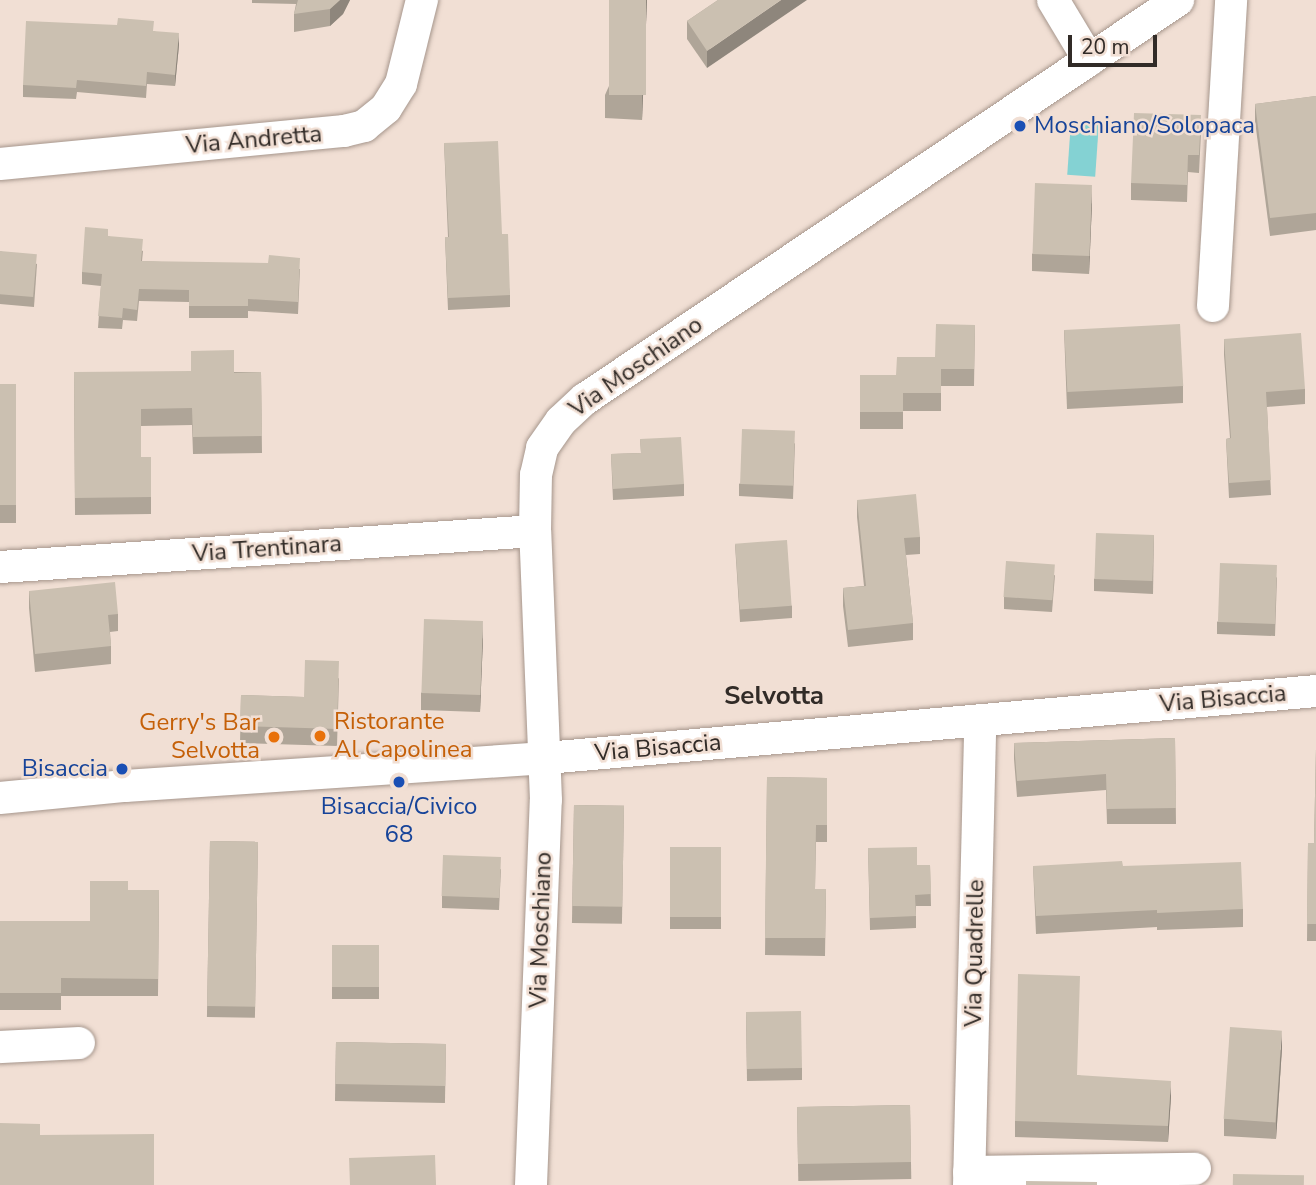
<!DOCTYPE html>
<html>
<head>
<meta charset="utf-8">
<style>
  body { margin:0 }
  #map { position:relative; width:1316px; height:1185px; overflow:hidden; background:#f1dfd4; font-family:"Nunito Sans",sans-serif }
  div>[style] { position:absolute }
  .water>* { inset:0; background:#84d2d3; transform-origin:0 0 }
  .roads { filter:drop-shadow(0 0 2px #a6968c) drop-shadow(0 0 2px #a6968c) }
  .minor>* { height:32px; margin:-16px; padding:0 16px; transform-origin:16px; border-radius:16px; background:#fff }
  .wall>* { inset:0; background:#afa598; transform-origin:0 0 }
  .shaded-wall>* { inset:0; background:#8e867c }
  .building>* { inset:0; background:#cbc0b1; transform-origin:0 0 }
  .dots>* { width:19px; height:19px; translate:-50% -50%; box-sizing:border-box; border:4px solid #f1dfd4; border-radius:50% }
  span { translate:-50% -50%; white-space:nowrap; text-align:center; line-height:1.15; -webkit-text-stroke:5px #f1dfd4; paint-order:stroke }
  .transit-label { font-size:24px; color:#164399 }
  .left { translate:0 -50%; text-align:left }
  .right { translate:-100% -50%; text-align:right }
  .street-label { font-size:24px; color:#312b27 }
  .food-label { font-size:24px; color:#c56008 }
  .neighbourhood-label { font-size:26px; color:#312b27; font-weight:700 }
  .scale { position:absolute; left:1068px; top:35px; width:89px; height:32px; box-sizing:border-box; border:4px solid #312b27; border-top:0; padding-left:9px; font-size:21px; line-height:24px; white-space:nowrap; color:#312b27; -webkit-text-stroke:5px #f1dfd4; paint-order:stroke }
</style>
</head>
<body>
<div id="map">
  <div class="water">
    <div style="left:1071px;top:121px;width:28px;height:54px;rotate:4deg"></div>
  </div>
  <div class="roads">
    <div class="minor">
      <div style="left:1053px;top:0;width:70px;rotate:59deg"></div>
      <div style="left:0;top:164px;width:346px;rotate:-5.5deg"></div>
      <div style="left:344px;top:131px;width:21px;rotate:-14deg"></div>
      <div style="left:364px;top:126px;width:28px;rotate:-39deg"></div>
      <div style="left:386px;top:108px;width:28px;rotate:-58deg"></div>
      <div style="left:401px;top:84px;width:87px;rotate:-76deg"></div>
      <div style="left:1213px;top:306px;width:307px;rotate:-86.6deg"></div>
      <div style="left:0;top:567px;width:536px;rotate:-3.85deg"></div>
      <div style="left:0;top:798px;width:126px;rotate:-5.5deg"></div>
      <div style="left:125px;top:786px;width:422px;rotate:-3.8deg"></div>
      <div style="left:546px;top:758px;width:773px;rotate:-4.97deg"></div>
      <div style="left:0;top:1047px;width:79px;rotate:-2.9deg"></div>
      <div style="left:969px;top:1172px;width:226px;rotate:-0.8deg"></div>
      <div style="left:531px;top:1185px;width:385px;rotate:-87.8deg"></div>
      <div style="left:546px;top:800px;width:269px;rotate:-92.3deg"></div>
      <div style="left:535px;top:531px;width:56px;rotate:-89deg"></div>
      <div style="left:536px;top:475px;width:28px;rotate:-77deg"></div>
      <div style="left:542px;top:448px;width:33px;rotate:-55deg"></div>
      <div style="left:561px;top:421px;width:33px;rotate:-43deg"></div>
      <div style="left:585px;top:399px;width:715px;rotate:-33.93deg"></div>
      <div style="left:969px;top:1185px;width:465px;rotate:-88.6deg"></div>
    </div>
  </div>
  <div class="wall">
    <div style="clip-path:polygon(252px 0,350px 0,343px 14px,330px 26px,294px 32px,294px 14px,296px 4px,252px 3px)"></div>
    <div style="clip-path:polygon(647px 0,642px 120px,605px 118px,605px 95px)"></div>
    <div style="clip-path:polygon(718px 0,707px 68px,687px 39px,687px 21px)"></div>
    <div style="clip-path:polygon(154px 31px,179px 45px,175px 86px,147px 84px,146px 98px,77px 92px,76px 99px,23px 97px,23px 85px)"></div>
    <div style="clip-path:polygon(1316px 96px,1316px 230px,1270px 236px,1255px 121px,1255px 104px)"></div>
    <div style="clip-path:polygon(1201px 133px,1199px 173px,1188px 172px,1187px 202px,1131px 200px,1131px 183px)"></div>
    <div style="clip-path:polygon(444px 143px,502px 234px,510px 295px,510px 307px,448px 310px,445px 237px,448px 237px)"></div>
    <div style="clip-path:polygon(1092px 203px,1089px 274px,1032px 271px,1032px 254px)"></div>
    <div style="clip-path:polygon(108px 236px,143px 251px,142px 261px,300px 269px,298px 314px,248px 311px,248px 318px,189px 318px,189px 302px,139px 301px,137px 321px,123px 320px,122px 329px,98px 328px,101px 286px,82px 284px,82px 272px)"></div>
    <div style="clip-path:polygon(0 251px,37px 264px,34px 307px,0 304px)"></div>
    <div style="clip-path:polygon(975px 325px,974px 386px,941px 386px,941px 411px,903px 411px,903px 429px,860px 429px,860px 375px,896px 375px,935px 357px)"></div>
    <div style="clip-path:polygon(1064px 330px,1183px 386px,1183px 403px,1067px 409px)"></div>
    <div style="clip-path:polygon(1224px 339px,1305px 389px,1305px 404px,1267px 407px,1271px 495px,1229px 498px,1226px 439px,1230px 438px,1224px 355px)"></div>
    <div style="clip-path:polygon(74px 372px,261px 372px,262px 453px,193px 454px,192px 425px,141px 426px,141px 457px,151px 457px,151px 514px,75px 515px)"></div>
    <div style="left:0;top:384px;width:16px;height:139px"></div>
    <div style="clip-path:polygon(640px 439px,684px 484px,684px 496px,613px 500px,611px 454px,641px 453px)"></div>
    <div style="clip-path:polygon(795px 443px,793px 499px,739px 496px,739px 484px)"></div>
    <div style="clip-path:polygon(857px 500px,920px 537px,920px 554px,906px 555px,913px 623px,913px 640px,848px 647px,843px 606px,843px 588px,864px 586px,857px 517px)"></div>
    <div style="clip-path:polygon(1154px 535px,1153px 594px,1094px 591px,1094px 579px)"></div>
    <div style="clip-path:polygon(735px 544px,792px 606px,792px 618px,740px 622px)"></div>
    <div style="clip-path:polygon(1055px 575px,1052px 612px,1004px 609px,1004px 597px)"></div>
    <div style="clip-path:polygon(1277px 577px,1275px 636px,1217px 634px,1217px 622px)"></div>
    <div style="clip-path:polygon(29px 591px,118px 614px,118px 631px,110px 632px,111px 646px,111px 664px,35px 672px,29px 608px)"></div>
    <div style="clip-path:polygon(483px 638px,480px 712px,421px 710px,421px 693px)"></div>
    <div style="clip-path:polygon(339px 678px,337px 746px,240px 743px,241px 695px,304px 697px)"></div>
    <div style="clip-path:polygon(1175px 738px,1176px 824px,1107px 824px,1106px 790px,1017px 797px,1014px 759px,1014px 743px)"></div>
    <div style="clip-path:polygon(1316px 748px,1316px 941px,1307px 941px,1308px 843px,1314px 843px)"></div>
    <div style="clip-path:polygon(767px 777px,827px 778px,827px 842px,816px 842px,815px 889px,826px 889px,825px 956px,765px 955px)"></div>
    <div style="left:574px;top:805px;width:50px;height:118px;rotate:1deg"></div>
    <div style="left:210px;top:841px;width:48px;height:176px;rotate:1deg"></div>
    <div style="left:670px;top:847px;width:51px;height:82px"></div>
    <div style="clip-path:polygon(868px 848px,917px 865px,930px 865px,931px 906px,916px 906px,916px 928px,870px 930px)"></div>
    <div style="clip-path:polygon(1033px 866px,1123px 866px,1243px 909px,1243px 927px,1157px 930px,1157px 927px,1036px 934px)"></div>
    <div style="clip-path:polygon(501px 869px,499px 910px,442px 908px,442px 896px)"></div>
    <div style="clip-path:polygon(128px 890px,159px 890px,158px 996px,61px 996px,61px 1010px,0 1010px,0 921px,90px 921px)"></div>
    <div style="left:332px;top:945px;width:47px;height:54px"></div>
    <div style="clip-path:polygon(746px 1012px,802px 1068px,802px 1080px,747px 1081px)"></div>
    <div style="left:336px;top:1042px;width:110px;height:59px;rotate:1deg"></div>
    <div style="clip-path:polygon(1282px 1048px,1276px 1139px,1224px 1136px,1224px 1119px)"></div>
    <div style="clip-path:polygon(1077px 1075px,1171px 1097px,1168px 1142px,1015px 1137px,1015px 1121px)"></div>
    <div style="left:910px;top:1105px;width:74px;height:113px;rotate:89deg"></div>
  </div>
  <div class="shaded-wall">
    <div style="clip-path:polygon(340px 0,350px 0,343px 14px,330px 26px,330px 9px)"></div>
    <div style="clip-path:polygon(646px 0,647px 0,642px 120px,642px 97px)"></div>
    <div style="clip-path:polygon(781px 0,807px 0,707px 68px,707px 51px)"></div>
    <div style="clip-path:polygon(179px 33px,179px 45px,175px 86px,175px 75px)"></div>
    <div style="clip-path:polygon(1092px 185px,1092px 203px,1089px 274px,1089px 256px)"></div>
    <div style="clip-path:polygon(483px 621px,483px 638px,480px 712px,480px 695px)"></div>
    <div style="clip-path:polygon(1282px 1031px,1282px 1048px,1276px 1139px,1276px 1122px)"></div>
    <div style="clip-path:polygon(1171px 1081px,1171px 1097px,1168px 1142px,1168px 1126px)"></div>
  </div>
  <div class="building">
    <div style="clip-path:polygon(298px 0,340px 0,330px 9px,294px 14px)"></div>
    <div style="left:609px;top:0;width:37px;height:95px"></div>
    <div style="clip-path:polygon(718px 0,781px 0,707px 51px,687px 21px)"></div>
    <div style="clip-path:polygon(118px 18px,154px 21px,153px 31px,179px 33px,175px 75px,147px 72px,146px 86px,77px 80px,76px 88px,23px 85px,26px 21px,117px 25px)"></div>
    <div style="clip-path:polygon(1316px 96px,1316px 213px,1270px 218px,1255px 104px)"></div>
    <div style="clip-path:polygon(1134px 113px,1201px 115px,1199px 155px,1188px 155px,1187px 185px,1131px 183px)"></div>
    <div style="clip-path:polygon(498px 141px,502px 234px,508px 234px,510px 295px,448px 298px,445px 237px,449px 237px,444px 143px)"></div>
    <div style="left:1035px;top:183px;width:57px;height:71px;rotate:2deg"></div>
    <div style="clip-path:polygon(85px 227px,108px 229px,108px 236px,143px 239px,141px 261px,268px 263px,269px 255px,300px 258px,298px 302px,248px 299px,248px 306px,189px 306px,189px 290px,139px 289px,137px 310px,123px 308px,122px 318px,98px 316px,102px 274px,82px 272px)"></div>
    <div style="left:0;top:251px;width:37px;height:43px;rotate:5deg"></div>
    <div style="clip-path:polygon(936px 324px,975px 325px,974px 369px,941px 369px,941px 393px,903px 393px,903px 412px,860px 412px,860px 375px,896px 375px,897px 357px,935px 357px)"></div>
    <div style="left:1180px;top:324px;width:62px;height:116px;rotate:87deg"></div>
    <div style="clip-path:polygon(1301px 333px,1305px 389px,1266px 392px,1271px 480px,1229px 483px,1226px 439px,1231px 438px,1224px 339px)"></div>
    <div style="clip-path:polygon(234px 350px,234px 373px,261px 372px,262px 436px,193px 437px,192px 408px,141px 409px,141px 457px,151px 457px,151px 497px,75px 498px,74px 372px,191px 371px,191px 351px)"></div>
    <div style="left:0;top:384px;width:16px;height:121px"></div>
    <div style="left:742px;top:429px;width:53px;height:55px;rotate:2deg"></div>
    <div style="clip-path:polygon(681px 437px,684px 484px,613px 489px,611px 454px,641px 453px,640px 439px)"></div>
    <div style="clip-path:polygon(916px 494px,920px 537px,904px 538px,913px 623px,848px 630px,843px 588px,866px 586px,857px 500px)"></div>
    <div style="left:1096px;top:533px;width:58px;height:46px;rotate:2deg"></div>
    <div style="left:787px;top:540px;width:66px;height:52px;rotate:86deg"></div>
    <div style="left:1006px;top:561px;width:49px;height:36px;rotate:4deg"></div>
    <div style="left:1220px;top:563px;width:57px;height:59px;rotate:2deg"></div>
    <div style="clip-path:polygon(115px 582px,118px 614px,108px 615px,111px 646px,35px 654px,29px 591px)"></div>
    <div style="left:424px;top:619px;width:59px;height:74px;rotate:2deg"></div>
    <div style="clip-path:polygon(305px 660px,339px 661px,337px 729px,240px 726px,241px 695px,304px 697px)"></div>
    <div style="clip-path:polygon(1175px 738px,1176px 808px,1107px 809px,1106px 774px,1017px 781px,1014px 743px)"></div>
    <div style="clip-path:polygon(1316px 748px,1316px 924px,1307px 924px,1308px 843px,1314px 843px)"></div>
    <div style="clip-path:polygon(767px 777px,827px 778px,827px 825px,816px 825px,815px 889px,826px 889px,825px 938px,765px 938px)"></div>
    <div style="left:574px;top:805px;width:50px;height:101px;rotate:1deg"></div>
    <div style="left:210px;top:841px;width:48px;height:165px;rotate:1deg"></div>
    <div style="left:670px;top:847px;width:51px;height:70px"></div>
    <div style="clip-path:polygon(917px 847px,917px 865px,930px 865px,931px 894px,915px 895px,916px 916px,870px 918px,868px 848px)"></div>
    <div style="left:443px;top:855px;width:58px;height:41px;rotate:2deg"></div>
    <div style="clip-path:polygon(1122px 861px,1123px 866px,1241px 862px,1243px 909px,1157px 913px,1157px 910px,1036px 916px,1033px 866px)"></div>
    <div style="clip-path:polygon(90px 881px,128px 881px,128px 890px,159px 890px,158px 979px,61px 978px,61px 993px,0 993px,0 921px,90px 921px)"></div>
    <div style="left:332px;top:945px;width:47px;height:42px"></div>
    <div style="clip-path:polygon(1018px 974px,1080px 976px,1077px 1075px,1171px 1081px,1168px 1126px,1015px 1121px)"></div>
    <div style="left:801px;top:1011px;width:57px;height:55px;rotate:89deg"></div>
    <div style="left:1230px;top:1027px;width:52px;height:92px;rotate:4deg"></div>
    <div style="left:336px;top:1042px;width:110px;height:42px;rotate:1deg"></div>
    <div style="left:910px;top:1105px;width:57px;height:113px;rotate:89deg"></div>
    <div style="clip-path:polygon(0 1123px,40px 1124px,40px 1135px,154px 1134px,154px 1185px,0 1185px)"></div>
    <div style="left:435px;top:1155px;width:30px;height:86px;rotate:88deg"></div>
    <div style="left:1233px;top:1174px;width:71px;height:11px;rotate:1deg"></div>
    <div style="clip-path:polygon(1026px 1181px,1097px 1182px,1097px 1185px,1026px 1185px)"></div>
  </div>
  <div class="dots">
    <div style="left:1020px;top:126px;background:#1a4fb4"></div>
    <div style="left:320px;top:736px;background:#e8710a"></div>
    <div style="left:274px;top:737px;background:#e8710a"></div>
    <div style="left:122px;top:769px;background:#1a4fb4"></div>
    <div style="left:399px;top:782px;background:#1a4fb4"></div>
  </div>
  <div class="transit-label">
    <span class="left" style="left:1034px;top:126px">Moschiano/Solopaca</span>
    <span class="right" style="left:108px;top:769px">Bisaccia</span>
    <span style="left:399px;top:821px">Bisaccia/Civico<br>68</span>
  </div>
  <div class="street-label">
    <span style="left:254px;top:140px;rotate:-5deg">Via Andretta</span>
    <span style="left:636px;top:367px;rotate:-35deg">Via Moschiano</span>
    <span style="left:267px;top:549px;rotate:-4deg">Via Trentinara</span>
    <span style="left:1223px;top:699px;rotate:-5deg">Via Bisaccia</span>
    <span style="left:658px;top:748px;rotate:-5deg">Via Bisaccia</span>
    <span style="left:541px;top:930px;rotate:-88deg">Via Moschiano</span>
    <span style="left:975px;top:953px;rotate:-89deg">Via Quadrelle</span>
  </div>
  <div class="food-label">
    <span class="left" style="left:334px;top:736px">Ristorante<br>Al Capolinea</span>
    <span class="right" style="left:260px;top:737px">Gerry's Bar<br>Selvotta</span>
  </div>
  <div class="neighbourhood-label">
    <span style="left:774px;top:696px">Selvotta</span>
  </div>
  <div class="scale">20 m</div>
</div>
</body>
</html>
